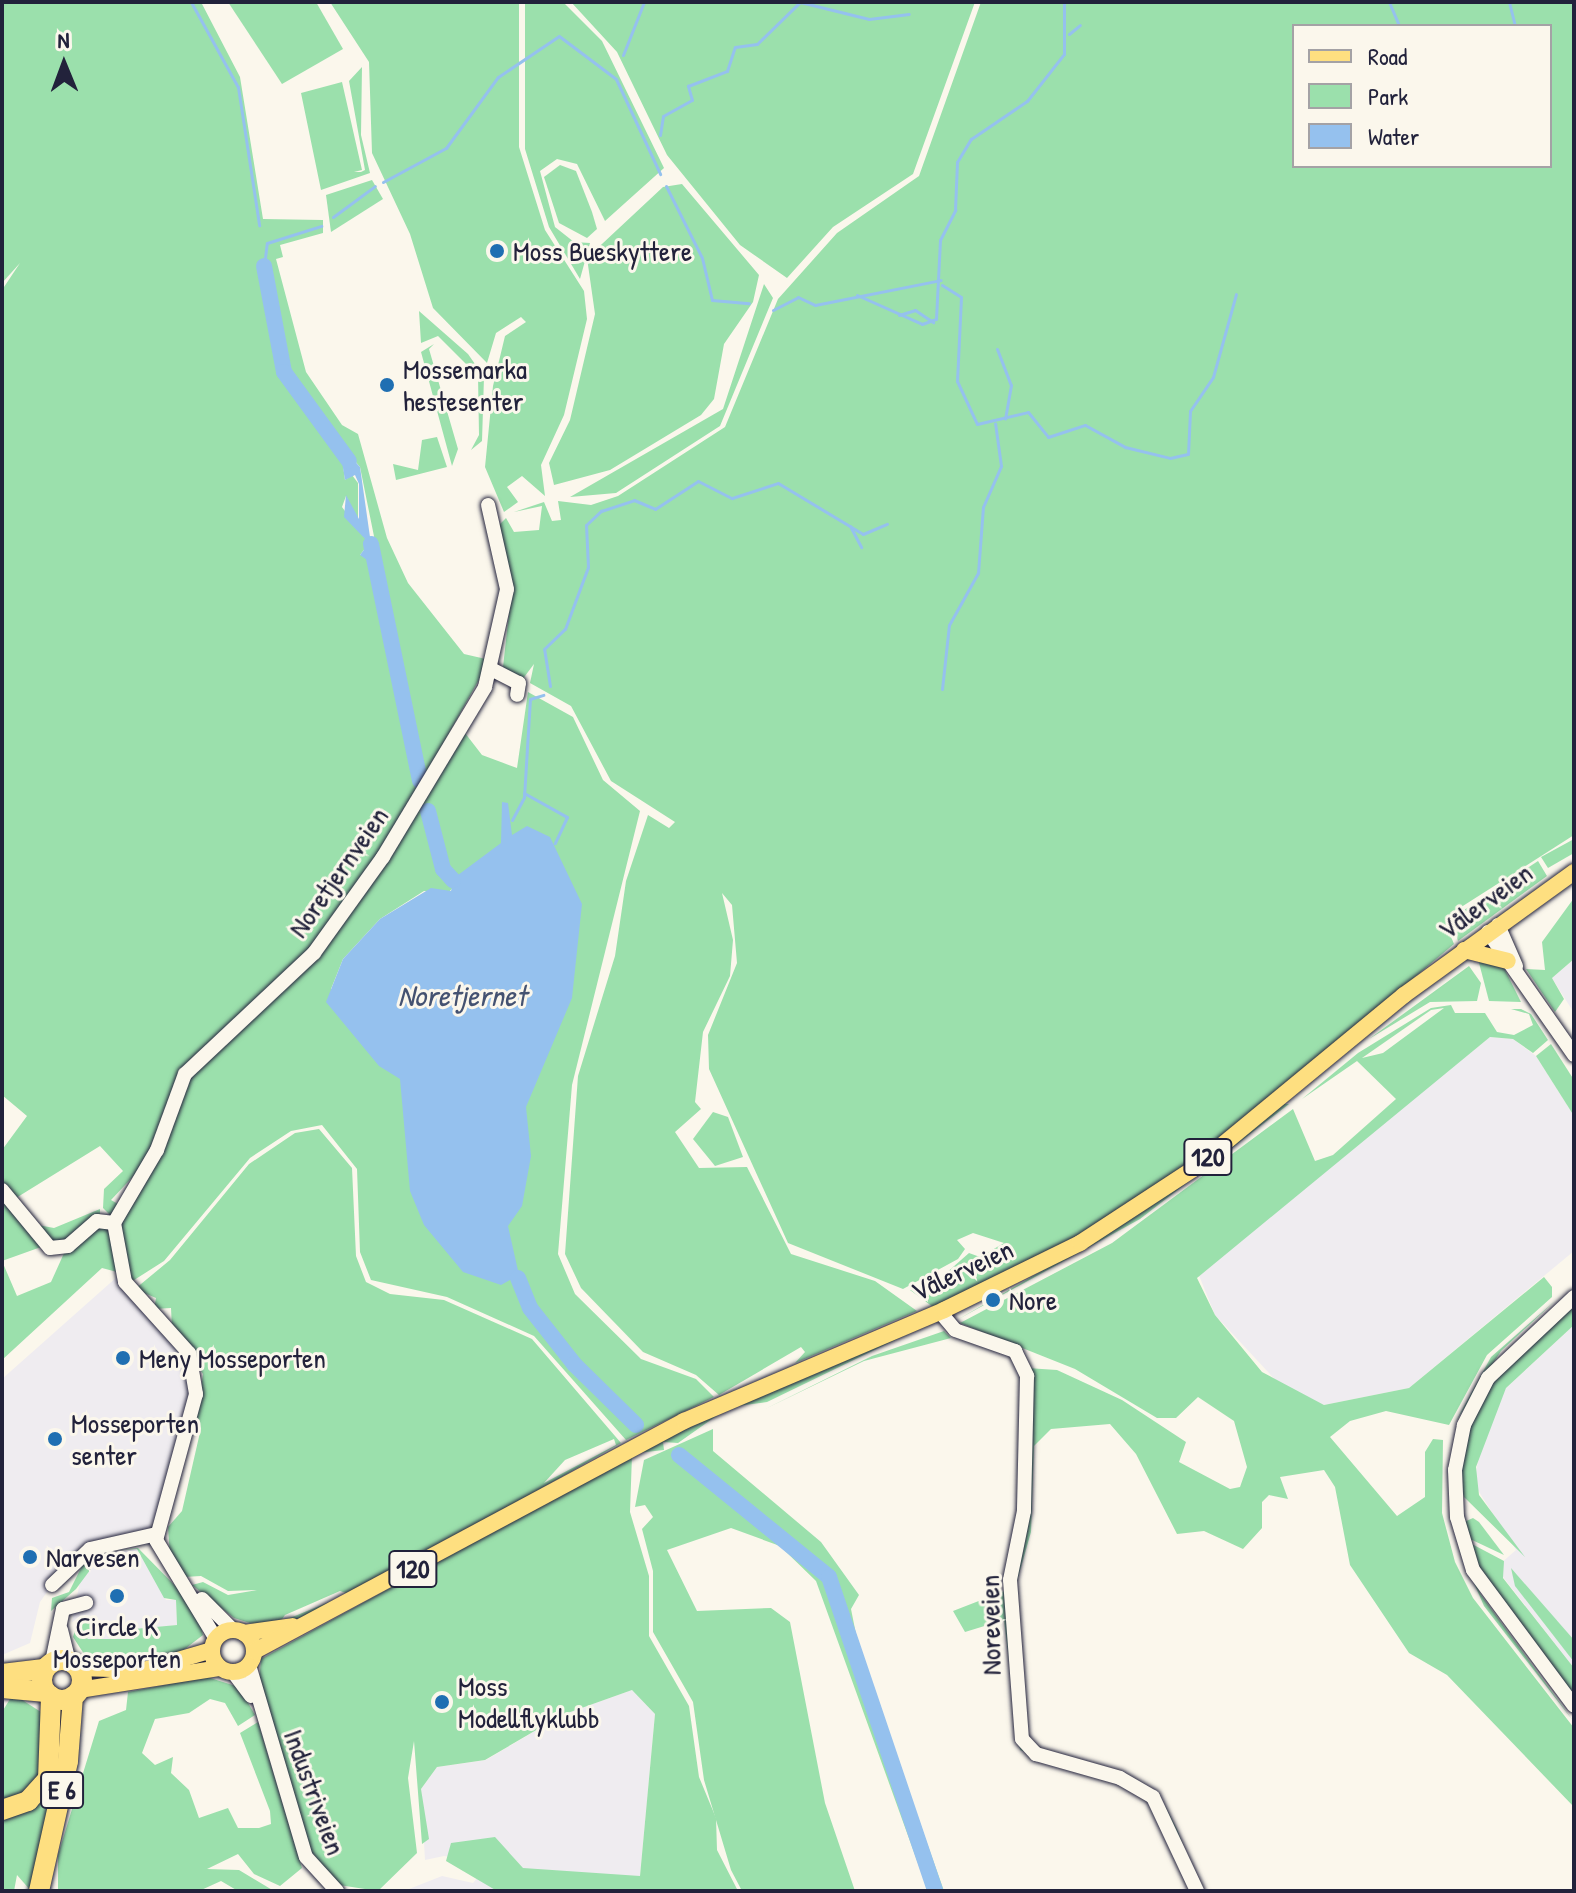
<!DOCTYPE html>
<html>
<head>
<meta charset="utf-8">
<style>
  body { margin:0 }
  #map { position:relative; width:1576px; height:1893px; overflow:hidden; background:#fbf7ec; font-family:"Patrick Hand",sans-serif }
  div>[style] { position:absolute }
  .built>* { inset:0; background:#efecf0 }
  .green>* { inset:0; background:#9be0ac }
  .water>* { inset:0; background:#95c1ee }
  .stream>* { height:3px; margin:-1.5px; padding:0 1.5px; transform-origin:1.5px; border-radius:1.5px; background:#95c1ee }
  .river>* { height:16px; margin:-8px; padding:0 8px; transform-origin:8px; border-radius:8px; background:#95c1ee }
  .roads { filter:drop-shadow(0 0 2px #22223b) drop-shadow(0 0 2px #22223b) }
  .minor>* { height:14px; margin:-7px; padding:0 7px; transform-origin:7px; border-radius:7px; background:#fbf7ec }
  .major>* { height:16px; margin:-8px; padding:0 8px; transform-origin:8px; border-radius:8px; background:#fedf80 }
  .major>.ring { margin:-8px; padding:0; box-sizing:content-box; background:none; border:16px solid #fedf80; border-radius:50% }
  .highway>* { height:20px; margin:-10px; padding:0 10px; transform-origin:10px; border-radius:10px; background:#fedf80 }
  .highway>.ring { margin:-10px; padding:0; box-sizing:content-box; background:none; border:20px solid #fedf80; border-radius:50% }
  .dots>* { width:22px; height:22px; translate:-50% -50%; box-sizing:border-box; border:4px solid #fbf7ec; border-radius:50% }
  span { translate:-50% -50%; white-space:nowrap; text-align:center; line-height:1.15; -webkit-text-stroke:6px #fbf7ec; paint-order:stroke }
  .shield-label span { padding:2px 6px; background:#fbf7ec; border:2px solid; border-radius:6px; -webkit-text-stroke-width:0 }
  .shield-label { font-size:26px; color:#22223b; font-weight:700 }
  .poi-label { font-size:28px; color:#22223b }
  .left { translate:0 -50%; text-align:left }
  .street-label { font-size:28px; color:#22223b }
  .water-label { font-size:30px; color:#445271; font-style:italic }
  .frame { position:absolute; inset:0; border:4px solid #22223b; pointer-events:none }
  .legend { position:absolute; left:1292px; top:24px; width:260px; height:144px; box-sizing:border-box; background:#fbf7ec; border:2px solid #a4a2a5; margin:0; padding:10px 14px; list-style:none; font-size:24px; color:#22223b }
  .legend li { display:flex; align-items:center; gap:16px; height:40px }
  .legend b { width:40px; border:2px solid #a4a2a5 }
  .north { position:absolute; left:24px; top:24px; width:80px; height:80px; -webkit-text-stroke:6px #fbf7ec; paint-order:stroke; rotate:359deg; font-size:22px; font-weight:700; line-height:32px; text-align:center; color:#22223b }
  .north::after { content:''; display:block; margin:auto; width:28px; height:36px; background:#22223b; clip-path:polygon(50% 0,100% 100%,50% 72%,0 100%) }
</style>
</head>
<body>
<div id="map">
  <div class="built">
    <div style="clip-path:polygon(1574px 959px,1574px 1013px,1552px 978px)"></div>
    <div style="clip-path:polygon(1490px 1037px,1513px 1039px,1536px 1056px,1574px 1116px,1574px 1251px,1409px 1388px,1324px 1405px,1281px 1386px,1215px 1315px,1198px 1273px)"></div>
    <div style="clip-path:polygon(118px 1276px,184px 1353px,191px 1388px,158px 1515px,149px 1528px,74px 1554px,40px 1602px,30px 1643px,2px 1655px,2px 1379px)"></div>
    <div style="clip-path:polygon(1574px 1325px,1574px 1668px,1503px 1577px,1500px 1564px,1516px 1550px,1474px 1484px,1482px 1436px,1506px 1388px)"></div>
    <div style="clip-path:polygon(137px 1549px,166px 1600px,176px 1600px,177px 1625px,134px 1630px,134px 1639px,86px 1639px,93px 1628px,78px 1618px,72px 1622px,81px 1576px,102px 1554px)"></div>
    <div style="clip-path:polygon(632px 1690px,655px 1714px,640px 1876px,561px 1875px,444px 1856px,425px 1860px,421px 1789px,437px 1767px,486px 1760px,562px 1715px)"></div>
    <div style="clip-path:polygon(442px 1876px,473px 1883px,478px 1877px,497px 1891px,404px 1891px)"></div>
  </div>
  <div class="green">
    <div style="clip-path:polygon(evenodd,2px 2px,201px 2px,240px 77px,263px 219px,323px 220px,323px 233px,280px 245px,283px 257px,276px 259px,306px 372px,342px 425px,358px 434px,387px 538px,408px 583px,464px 654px,490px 660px,392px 835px,309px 953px,183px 1069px,142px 1167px,111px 1200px,118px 1204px,111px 1216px,103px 1208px,104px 1189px,123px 1171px,100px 1146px,16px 1198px,2px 1184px,2px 1150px,27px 1116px,2px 1095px,2px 290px,20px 263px,2px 283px,2px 2px,340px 443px,360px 467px,378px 556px,360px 555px,369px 543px,342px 507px,346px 496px,358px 520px,358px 483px,352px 475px,345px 480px,340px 443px)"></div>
    <div style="clip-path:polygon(228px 2px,316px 2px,343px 49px,282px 84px)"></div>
    <div style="clip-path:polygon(330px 2px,519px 2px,519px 147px,545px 230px,584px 291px,587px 319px,564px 415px,541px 465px,545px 496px,522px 476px,507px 487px,518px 502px,504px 512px,485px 467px,493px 386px,505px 336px,526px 322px,521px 317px,496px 333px,487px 363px,433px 308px,410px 234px,372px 153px,369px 62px)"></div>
    <div style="clip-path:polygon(525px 2px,563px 2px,602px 41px,664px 168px,605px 221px,577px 164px,557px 159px,540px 171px,555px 227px,574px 242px,590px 243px,580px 279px,549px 227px,525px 149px)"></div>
    <div style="clip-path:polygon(571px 2px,975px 2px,913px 174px,833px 227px,787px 278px,740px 245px,667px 155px,617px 52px)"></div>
    <div style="clip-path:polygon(evenodd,981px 2px,1574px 2px,1574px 835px,1455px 911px,1447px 927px,1454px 944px,1204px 1154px,1069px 1242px,933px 1307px,910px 1290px,936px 1282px,969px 1253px,980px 1257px,1004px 1243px,973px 1233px,957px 1240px,965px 1249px,958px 1259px,903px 1289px,788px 1243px,709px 1069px,708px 1035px,737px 963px,732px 905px,722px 893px,733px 940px,730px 976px,703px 1032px,695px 1102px,701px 1109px,675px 1132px,699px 1168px,747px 1167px,791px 1254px,875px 1281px,917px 1311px,795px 1363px,805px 1352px,801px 1347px,719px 1395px,696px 1375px,643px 1352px,581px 1288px,565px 1254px,578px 1076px,615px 956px,626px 881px,648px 815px,669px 828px,675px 822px,611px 781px,571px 706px,530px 683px,534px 664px,522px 680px,503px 667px,512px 586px,499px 525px,506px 518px,514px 532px,539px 530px,542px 506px,514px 512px,544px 502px,552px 521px,561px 520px,558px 501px,591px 505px,618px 496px,725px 427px,778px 299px,837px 233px,919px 176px,981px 2px,1294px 26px,1550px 26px,1550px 166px,1294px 166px,1294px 26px)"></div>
    <div style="clip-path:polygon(362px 67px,361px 135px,370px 173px,321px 190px,301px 93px,342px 82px,362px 170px,354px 172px,361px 172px,365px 170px,349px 81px)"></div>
    <div style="clip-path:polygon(560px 165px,576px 171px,592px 212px,597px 229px,587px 238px,559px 223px,544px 177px)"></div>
    <div style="clip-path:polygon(372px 180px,383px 199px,331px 232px,326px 195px)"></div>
    <div style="clip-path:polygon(682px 184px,759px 275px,753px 302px,724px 344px,714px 399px,701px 415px,610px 470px,554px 485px,549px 463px,570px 420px,595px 314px,587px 258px,663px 187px)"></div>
    <div style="clip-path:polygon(764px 284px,773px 298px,720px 426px,616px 493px,570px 497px,723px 409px)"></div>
    <div style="clip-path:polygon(419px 311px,468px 354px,484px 377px,482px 441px,471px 450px,479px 435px,478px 376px,438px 336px,421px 343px)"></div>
    <div style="clip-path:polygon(434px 344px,429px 349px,458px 449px,452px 466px,421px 352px)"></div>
    <div style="clip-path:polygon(437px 437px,447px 467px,396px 480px,393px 464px,418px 470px,422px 440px)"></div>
    <div style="clip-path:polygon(evenodd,528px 692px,573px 717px,603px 780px,640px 811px,572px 1085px,558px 1254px,575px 1294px,641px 1359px,696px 1379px,714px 1397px,626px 1440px,534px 1336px,447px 1297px,371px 1280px,360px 1252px,357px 1169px,322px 1125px,291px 1131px,250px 1158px,164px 1261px,131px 1282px,121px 1226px,197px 1065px,309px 965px,465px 733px,482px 755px,517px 768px,528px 692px,456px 884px,372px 1018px,331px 989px,343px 959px,380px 919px,424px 891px,449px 892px,456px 884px)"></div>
    <div style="clip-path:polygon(1574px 839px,1574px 853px,1548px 868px,1541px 857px)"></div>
    <div style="clip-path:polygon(1538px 861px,1547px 876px,1458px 941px,1452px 924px,1458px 914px)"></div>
    <div style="clip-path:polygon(1574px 898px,1574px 959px,1552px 978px,1564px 999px,1555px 1012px,1526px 969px,1545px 970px,1542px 942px)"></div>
    <div style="clip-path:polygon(1478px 959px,1503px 966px,1521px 1002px,1489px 1001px)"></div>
    <div style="clip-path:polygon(1469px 966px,1481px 983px,1477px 1001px,1430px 1002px,1369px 1039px)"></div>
    <div style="clip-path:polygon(evenodd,1451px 1005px,1455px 1013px,1485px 1013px,1497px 1032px,1514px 1035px,1533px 1025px,1529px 1014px,1511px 1009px,1521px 1009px,1531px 1014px,1548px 1040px,1533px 1053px,1513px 1039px,1490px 1037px,1197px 1278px,1215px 1315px,1262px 1372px,1324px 1405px,1409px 1388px,1544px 1277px,1552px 1287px,1552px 1297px,1487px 1355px,1449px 1425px,1386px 1411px,1350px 1421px,1330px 1437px,1397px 1516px,1425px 1497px,1425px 1452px,1433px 1439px,1443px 1440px,1442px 1513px,1455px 1562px,1473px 1598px,1574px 1728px,1574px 1807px,1447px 1675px,1409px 1653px,1350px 1565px,1335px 1487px,1324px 1470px,1280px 1477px,1288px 1499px,1269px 1495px,1262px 1502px,1262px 1528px,1243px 1549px,1204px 1531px,1177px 1534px,1136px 1454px,1110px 1424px,1051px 1429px,1034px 1446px,1031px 1532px,1013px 1595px,1026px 1737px,1044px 1753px,1121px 1774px,1152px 1790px,1166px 1808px,1177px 1829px,1200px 1891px,1169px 1817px,1151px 1793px,1113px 1774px,1042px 1754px,1030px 1747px,1023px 1732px,1012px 1591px,1026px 1515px,1027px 1368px,1057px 1370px,1122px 1400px,1186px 1442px,1179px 1462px,1230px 1489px,1240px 1487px,1247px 1467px,1234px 1421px,1198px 1397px,1176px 1418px,1157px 1418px,1075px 1369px,960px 1323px,1112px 1243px,1293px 1109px,1315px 1161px,1333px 1155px,1396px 1099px,1357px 1061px,1302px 1099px,1358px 1053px,1431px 1008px,1451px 1005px,1444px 1008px,1383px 1053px,1362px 1058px,1431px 1010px,1444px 1008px)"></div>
    <div style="clip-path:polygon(1551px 1044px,1574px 1080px,1574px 1116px,1536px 1056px)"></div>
    <div style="clip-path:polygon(1282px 1104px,1289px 1104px,1140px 1219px,957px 1320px,1080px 1249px)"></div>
    <div style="clip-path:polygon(713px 1112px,728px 1117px,743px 1157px,715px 1166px,693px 1139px)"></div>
    <div style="clip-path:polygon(evenodd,319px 1129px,352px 1168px,356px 1256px,366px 1282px,390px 1294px,444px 1300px,532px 1339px,621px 1443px,352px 1596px,307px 1617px,259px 1626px,234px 1618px,192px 1585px,203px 1582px,228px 1595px,257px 1590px,228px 1591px,201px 1576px,184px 1577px,170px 1558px,168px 1527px,182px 1511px,201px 1428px,196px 1424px,203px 1374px,172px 1328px,171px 1308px,154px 1309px,156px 1298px,135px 1289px,170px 1260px,249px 1164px,295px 1133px,319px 1129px,614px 1439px,616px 1445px,544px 1483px,565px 1460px,614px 1439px,319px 1129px,340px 1591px,349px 1594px,280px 1622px,285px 1615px,340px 1591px)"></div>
    <div style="clip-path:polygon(2px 1200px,41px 1247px,2px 1261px,17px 1296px,51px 1282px,65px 1251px,91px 1227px,111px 1227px,117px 1272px,102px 1268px,2px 1360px)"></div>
    <div style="clip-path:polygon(100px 1209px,100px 1216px,56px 1246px,38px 1225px,54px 1228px)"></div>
    <div style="clip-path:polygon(1556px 1300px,1501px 1351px,1456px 1421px,1491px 1357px)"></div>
    <div style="clip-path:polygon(1574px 1303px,1574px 1325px,1506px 1388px,1476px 1467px,1479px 1495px,1525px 1557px,1464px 1497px,1459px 1478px,1469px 1426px,1494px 1376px)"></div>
    <div style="clip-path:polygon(930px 1323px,767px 1402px,737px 1406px)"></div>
    <div style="clip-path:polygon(944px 1331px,951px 1338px,864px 1361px,763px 1410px,872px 1356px)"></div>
    <div style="clip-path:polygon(722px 1412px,678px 1443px,663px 1442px,664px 1450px,637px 1453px)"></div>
    <div style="clip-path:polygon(713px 1429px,713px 1451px,821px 1542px,859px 1595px,851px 1609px,860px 1654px,944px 1891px,928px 1891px,816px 1581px,780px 1546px,731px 1528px,667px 1550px,697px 1611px,771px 1608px,790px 1622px,825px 1803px,855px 1891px,742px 1891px,731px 1870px,704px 1780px,693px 1702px,653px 1632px,653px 1571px,642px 1529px,653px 1517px,645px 1505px,635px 1507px,644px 1460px)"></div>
    <div style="clip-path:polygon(632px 1455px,630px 1512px,649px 1576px,649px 1636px,689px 1706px,699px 1777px,716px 1818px,717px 1850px,738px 1891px,497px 1891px,446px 1861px,451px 1843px,495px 1837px,523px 1868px,640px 1876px,655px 1714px,632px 1690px,562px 1715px,485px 1760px,437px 1767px,421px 1789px,429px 1839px,422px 1844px,414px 1741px,408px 1778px,417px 1853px,378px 1891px,339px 1885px,310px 1850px,259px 1682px,261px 1659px)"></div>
    <div style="clip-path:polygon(1473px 1518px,1479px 1522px,1504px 1555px,1470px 1539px,1464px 1522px)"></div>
    <div style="clip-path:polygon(1470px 1543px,1504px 1561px,1503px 1578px,1574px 1668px,1574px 1697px,1483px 1577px)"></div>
    <div style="clip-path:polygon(1458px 1547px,1481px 1595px,1574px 1722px,1484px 1606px)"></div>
    <div style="clip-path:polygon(138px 1548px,196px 1607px,203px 1635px,181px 1652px,86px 1657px,73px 1637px,78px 1618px,98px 1625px,87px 1639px,134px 1639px,134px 1629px,177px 1625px,176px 1600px,164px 1598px,137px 1549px,121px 1550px)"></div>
    <div style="clip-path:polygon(102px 1554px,76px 1589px,51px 1611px,52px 1598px,69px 1592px,84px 1562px)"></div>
    <div style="clip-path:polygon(1511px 1568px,1574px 1640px,1574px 1662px,1515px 1586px)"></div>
    <div style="clip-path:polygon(1007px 1590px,1020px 1741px,1126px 1783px,1152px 1805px,1127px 1787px,1020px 1750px,1004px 1620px,965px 1632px,953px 1611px)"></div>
    <div style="clip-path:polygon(207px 1677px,239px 1687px,255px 1715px,238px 1726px,225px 1703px,210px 1699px,189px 1713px,155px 1719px,142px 1753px,155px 1765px,173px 1757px,171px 1773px,189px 1790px,199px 1818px,228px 1808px,238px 1828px,259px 1828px,271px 1824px,270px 1811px,240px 1733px,258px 1722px,302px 1868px,280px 1886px,254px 1874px,238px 1854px,207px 1869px,239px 1870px,274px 1891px,238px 1891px,221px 1881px,199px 1891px,58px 1891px,58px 1855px,99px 1721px,126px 1710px,128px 1692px)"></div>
    <div style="clip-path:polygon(13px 1694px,44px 1714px,39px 1785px,2px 1804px,2px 1712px)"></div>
    <div style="clip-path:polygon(57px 1706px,65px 1707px,57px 1783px,31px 1891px,17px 1875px,14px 1891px,2px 1891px,2px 1815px,39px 1800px)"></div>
  </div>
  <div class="water">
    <div style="clip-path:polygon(339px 444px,360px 467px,374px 565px,360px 555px,369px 543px,344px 517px,346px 495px,359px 519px,359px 484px,355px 475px,345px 480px)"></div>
    <div style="clip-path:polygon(502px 802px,508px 803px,512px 835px,527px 826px,550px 837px,582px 904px,572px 998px,526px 1107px,531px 1156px,522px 1206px,508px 1226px,519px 1275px,501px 1285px,463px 1272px,424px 1225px,410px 1191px,400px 1079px,379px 1066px,326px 1002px,343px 959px,380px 919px,431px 888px,451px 891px,454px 878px,501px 843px)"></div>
  </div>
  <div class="stream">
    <div style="left:191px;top:2px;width:97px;rotate:61.1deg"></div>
    <div style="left:238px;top:87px;width:140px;rotate:81.3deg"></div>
    <div style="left:1389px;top:2px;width:26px;rotate:67deg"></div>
    <div style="left:1509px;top:2px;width:25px;rotate:76deg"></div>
    <div style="left:1069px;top:34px;width:14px;rotate:-39deg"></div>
    <div style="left:623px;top:55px;width:57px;rotate:-68.4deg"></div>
    <div style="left:660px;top:135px;width:19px;rotate:-81deg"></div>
    <div style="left:663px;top:116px;width:33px;rotate:-29deg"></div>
    <div style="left:692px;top:100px;width:15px;rotate:-106deg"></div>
    <div style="left:688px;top:86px;width:42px;rotate:-21deg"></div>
    <div style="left:727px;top:71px;width:25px;rotate:-72deg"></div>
    <div style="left:735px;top:47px;width:22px;rotate:-8deg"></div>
    <div style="left:757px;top:44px;width:60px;rotate:-44.3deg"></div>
    <div style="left:800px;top:2px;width:71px;rotate:13.8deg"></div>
    <div style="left:869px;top:19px;width:40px;rotate:-7.1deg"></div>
    <div style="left:383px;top:182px;width:72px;rotate:-28.4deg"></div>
    <div style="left:446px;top:148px;width:88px;rotate:-53.8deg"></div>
    <div style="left:498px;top:77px;width:73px;rotate:-33.9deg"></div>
    <div style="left:559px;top:36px;width:71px;rotate:37deg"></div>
    <div style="left:616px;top:79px;width:105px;rotate:65.1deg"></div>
    <div style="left:666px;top:186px;width:80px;rotate:63.4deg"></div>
    <div style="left:702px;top:258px;width:43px;rotate:76.6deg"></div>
    <div style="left:712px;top:300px;width:37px;rotate:5deg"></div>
    <div style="left:333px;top:217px;width:52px;rotate:-36.4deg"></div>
    <div style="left:264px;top:266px;width:23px;rotate:-83deg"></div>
    <div style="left:267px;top:243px;width:57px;rotate:-17.5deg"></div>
    <div style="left:942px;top:285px;width:22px;rotate:32deg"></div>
    <div style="left:961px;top:297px;width:84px;rotate:92.7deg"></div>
    <div style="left:957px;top:381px;width:47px;rotate:65.1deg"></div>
    <div style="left:977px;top:424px;width:52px;rotate:-13.2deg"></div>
    <div style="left:1028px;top:412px;width:32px;rotate:51deg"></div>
    <div style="left:1048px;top:437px;width:39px;rotate:-18deg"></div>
    <div style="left:1085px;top:425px;width:46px;rotate:28.8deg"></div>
    <div style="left:1125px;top:447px;width:46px;rotate:13.7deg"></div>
    <div style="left:1170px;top:458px;width:18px;rotate:-13deg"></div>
    <div style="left:1188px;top:454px;width:43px;rotate:-87.3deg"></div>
    <div style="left:1190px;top:411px;width:41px;rotate:-55.9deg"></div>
    <div style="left:1213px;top:377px;width:86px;rotate:-74.5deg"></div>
    <div style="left:857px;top:295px;width:71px;rotate:24deg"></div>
    <div style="left:922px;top:324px;width:15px;rotate:-20deg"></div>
    <div style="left:936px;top:319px;width:79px;rotate:-87.1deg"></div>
    <div style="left:940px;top:240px;width:34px;rotate:-63deg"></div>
    <div style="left:955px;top:210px;width:48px;rotate:-87.6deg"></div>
    <div style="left:957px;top:162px;width:27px;rotate:-59deg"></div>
    <div style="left:971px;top:139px;width:68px;rotate:-34.2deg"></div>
    <div style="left:1027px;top:101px;width:60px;rotate:-51.8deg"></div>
    <div style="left:1064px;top:54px;width:52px;rotate:-90deg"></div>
    <div style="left:773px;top:310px;width:28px;rotate:-27deg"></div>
    <div style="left:798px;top:297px;width:19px;rotate:25deg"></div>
    <div style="left:815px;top:305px;width:128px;rotate:-11.2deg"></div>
    <div style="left:899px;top:315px;width:17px;rotate:-17deg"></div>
    <div style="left:915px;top:310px;width:22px;rotate:34deg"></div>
    <div style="left:997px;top:349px;width:39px;rotate:69deg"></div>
    <div style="left:1011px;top:385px;width:34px;rotate:100deg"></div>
    <div style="left:850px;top:526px;width:24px;rotate:62deg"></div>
    <div style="left:550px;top:686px;width:37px;rotate:-99deg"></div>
    <div style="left:544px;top:649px;width:29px;rotate:-44deg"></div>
    <div style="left:565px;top:629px;width:66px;rotate:-69.6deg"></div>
    <div style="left:588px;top:567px;width:42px;rotate:-92.7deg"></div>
    <div style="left:586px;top:525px;width:21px;rotate:-43deg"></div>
    <div style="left:601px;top:511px;width:35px;rotate:-18deg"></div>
    <div style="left:634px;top:500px;width:23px;rotate:23deg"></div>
    <div style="left:655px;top:509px;width:51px;rotate:-33.1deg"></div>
    <div style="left:698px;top:481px;width:38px;rotate:27deg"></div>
    <div style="left:732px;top:498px;width:48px;rotate:-18.1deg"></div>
    <div style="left:778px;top:483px;width:99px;rotate:31deg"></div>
    <div style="left:863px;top:534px;width:26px;rotate:-23deg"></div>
    <div style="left:942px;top:689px;width:64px;rotate:-83.8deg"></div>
    <div style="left:949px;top:625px;width:60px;rotate:-60.9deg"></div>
    <div style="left:978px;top:573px;width:66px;rotate:-85.7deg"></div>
    <div style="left:983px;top:507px;width:45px;rotate:-66.3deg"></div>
    <div style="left:1001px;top:466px;width:43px;rotate:-97.9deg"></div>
    <div style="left:524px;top:793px;width:49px;rotate:29.2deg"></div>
    <div style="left:567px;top:817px;width:29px;rotate:115deg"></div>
    <div style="left:512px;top:820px;width:26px;rotate:-62deg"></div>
    <div style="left:524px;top:797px;width:98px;rotate:-86.5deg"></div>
    <div style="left:530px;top:699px;width:14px;rotate:-17deg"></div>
  </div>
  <div class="river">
    <div style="left:264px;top:266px;width:108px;rotate:79.3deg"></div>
    <div style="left:284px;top:372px;width:110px;rotate:53.9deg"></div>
    <div style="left:371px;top:544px;width:242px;rotate:78.3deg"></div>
    <div style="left:428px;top:811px;width:60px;rotate:75.5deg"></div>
    <div style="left:443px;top:869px;width:15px;rotate:48deg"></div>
    <div style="left:518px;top:1278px;width:32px;rotate:68deg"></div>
    <div style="left:530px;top:1308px;width:71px;rotate:51.8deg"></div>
    <div style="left:574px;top:1364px;width:87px;rotate:44.5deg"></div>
    <div style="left:679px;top:1455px;width:193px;rotate:39.1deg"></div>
    <div style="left:829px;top:1577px;width:331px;rotate:71.3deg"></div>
  </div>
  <div class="roads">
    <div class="minor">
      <div style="left:493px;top:670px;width:29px;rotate:27deg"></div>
      <div style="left:519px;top:683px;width:12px;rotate:99deg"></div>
      <div style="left:1498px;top:925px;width:45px;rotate:66.3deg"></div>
      <div style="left:1488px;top:932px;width:150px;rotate:55deg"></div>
      <div style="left:2px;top:1190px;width:75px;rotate:50.4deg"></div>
      <div style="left:50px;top:1248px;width:18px;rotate:-6deg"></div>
      <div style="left:68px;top:1246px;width:38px;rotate:-41deg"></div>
      <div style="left:97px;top:1221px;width:17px;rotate:7deg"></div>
      <div style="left:114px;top:1223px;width:60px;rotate:79.4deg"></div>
      <div style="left:125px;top:1282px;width:96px;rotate:48deg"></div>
      <div style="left:189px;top:1353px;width:42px;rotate:80.3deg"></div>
      <div style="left:196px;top:1394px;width:151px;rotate:105.3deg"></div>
      <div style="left:156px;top:1540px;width:116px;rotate:58.8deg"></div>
      <div style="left:114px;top:1223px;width:85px;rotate:-59.5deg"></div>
      <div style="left:157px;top:1150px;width:81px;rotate:-69.8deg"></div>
      <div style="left:185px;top:1074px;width:177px;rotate:-43.2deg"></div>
      <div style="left:314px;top:953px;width:118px;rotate:-54.3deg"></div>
      <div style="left:383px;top:857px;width:198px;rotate:-59deg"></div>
      <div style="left:485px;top:687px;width:100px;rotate:-77.3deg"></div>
      <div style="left:507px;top:589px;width:86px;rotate:-102.7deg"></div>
      <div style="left:1574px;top:1297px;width:118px;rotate:136.7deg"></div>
      <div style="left:1488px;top:1378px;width:53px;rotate:117.1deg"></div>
      <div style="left:1464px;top:1425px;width:46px;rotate:101.3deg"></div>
      <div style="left:1455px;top:1470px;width:47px;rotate:87.6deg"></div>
      <div style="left:1457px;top:1517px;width:55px;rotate:73.2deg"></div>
      <div style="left:1473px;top:1570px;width:169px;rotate:53.4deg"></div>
      <div style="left:940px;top:1312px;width:23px;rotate:50deg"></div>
      <div style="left:955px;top:1330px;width:64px;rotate:19.3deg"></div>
      <div style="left:1015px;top:1351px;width:28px;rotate:64deg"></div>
      <div style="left:1027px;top:1376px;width:135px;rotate:91.3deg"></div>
      <div style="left:1024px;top:1511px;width:70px;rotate:101.5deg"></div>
      <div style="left:1010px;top:1580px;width:159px;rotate:85.7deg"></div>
      <div style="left:1022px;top:1739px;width:21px;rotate:47deg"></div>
      <div style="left:1036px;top:1754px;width:87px;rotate:15.9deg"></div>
      <div style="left:1120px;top:1778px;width:38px;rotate:30deg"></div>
      <div style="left:1153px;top:1797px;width:104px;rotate:64.9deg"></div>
      <div style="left:52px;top:1585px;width:52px;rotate:-43.5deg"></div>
      <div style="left:90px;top:1549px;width:69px;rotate:-12.6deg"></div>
      <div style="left:202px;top:1599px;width:44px;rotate:45deg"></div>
      <div style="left:61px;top:1630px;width:32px;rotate:76deg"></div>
      <div style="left:52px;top:1662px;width:54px;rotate:-78.3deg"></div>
      <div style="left:63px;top:1609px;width:24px;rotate:-15deg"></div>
      <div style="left:249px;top:1665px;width:200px;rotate:73.5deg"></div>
      <div style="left:306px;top:1857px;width:46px;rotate:47.6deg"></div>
      <div style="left:233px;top:1672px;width:30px;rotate:53deg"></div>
    </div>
    <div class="major">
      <div style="left:1464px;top:950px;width:45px;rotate:14deg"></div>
      <div class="ring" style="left:212px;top:1630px;width:26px;height:26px"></div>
      <div style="left:244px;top:1633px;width:49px;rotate:-8.1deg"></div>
      <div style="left:255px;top:1651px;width:487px;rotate:-28.2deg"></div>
      <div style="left:684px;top:1421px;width:283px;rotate:-23.1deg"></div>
      <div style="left:944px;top:1310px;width:152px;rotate:-26.2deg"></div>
      <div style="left:1080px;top:1243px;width:135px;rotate:-33.2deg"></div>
      <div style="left:1193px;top:1169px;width:273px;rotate:-39.5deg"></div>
      <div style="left:1404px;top:995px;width:210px;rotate:-35.9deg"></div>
      <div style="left:78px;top:1668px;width:66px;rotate:1.7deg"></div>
      <div style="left:144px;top:1670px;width:71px;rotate:-16.4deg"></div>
      <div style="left:79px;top:1690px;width:143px;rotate:-8.9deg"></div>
    </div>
    <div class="highway">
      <div class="ring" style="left:42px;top:1660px;width:20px;height:20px"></div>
      <div style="left:2px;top:1674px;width:42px;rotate:-6.8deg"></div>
      <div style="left:2px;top:1688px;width:44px;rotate:5.2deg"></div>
      <div style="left:2px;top:1810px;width:28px;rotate:-19deg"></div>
      <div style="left:28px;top:1801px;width:30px;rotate:-48deg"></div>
      <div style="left:48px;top:1779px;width:83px;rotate:-87.9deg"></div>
      <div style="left:39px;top:1891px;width:133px;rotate:-77.4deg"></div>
      <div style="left:68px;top:1761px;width:65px;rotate:-85.6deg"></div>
    </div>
  </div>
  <div class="dots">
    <div style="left:497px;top:251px;background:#1f6fb2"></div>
    <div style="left:387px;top:385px;background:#1f6fb2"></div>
    <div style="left:993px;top:1300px;background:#1f6fb2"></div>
    <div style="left:123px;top:1358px;background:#1f6fb2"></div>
    <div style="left:55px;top:1439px;background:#1f6fb2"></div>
    <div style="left:30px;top:1557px;background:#1f6fb2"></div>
    <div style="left:117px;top:1596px;background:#1f6fb2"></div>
    <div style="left:442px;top:1702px;background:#1f6fb2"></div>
  </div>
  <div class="shield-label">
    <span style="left:1208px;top:1157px">120</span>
    <span style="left:413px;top:1569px">120</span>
    <span style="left:62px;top:1790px">E 6</span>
  </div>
  <div class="poi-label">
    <span class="left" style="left:513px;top:251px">Moss Bueskyttere</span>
    <span class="left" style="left:403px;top:385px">Mossemarka<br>hestesenter</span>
    <span class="left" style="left:1009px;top:1300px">Nore</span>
    <span class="left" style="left:139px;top:1358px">Meny Mosseporten</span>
    <span class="left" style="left:71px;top:1439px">Mosseporten<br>senter</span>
    <span class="left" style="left:46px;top:1557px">Narvesen</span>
    <span style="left:117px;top:1642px">Circle K<br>Mosseporten</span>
    <span class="left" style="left:458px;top:1702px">Moss<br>Modellflyklubb</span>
  </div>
  <div class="street-label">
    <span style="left:338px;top:872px;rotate:-55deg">Noretjernveien</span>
    <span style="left:1485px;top:901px;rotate:-36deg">Vålerveien</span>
    <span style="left:962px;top:1270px;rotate:-25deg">Vålerveien</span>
    <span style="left:990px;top:1625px;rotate:-91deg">Noreveien</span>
    <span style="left:315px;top:1792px;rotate:70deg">Industriveien</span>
  </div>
  <div class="water-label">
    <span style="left:462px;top:995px">Noretjernet</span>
  </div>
  <div class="frame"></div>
  <ul class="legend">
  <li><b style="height:10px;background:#fedf80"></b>Road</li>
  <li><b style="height:22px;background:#9be0ac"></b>Park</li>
  <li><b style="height:22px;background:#95c1ee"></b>Water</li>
  </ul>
  <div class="north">N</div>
</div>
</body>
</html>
